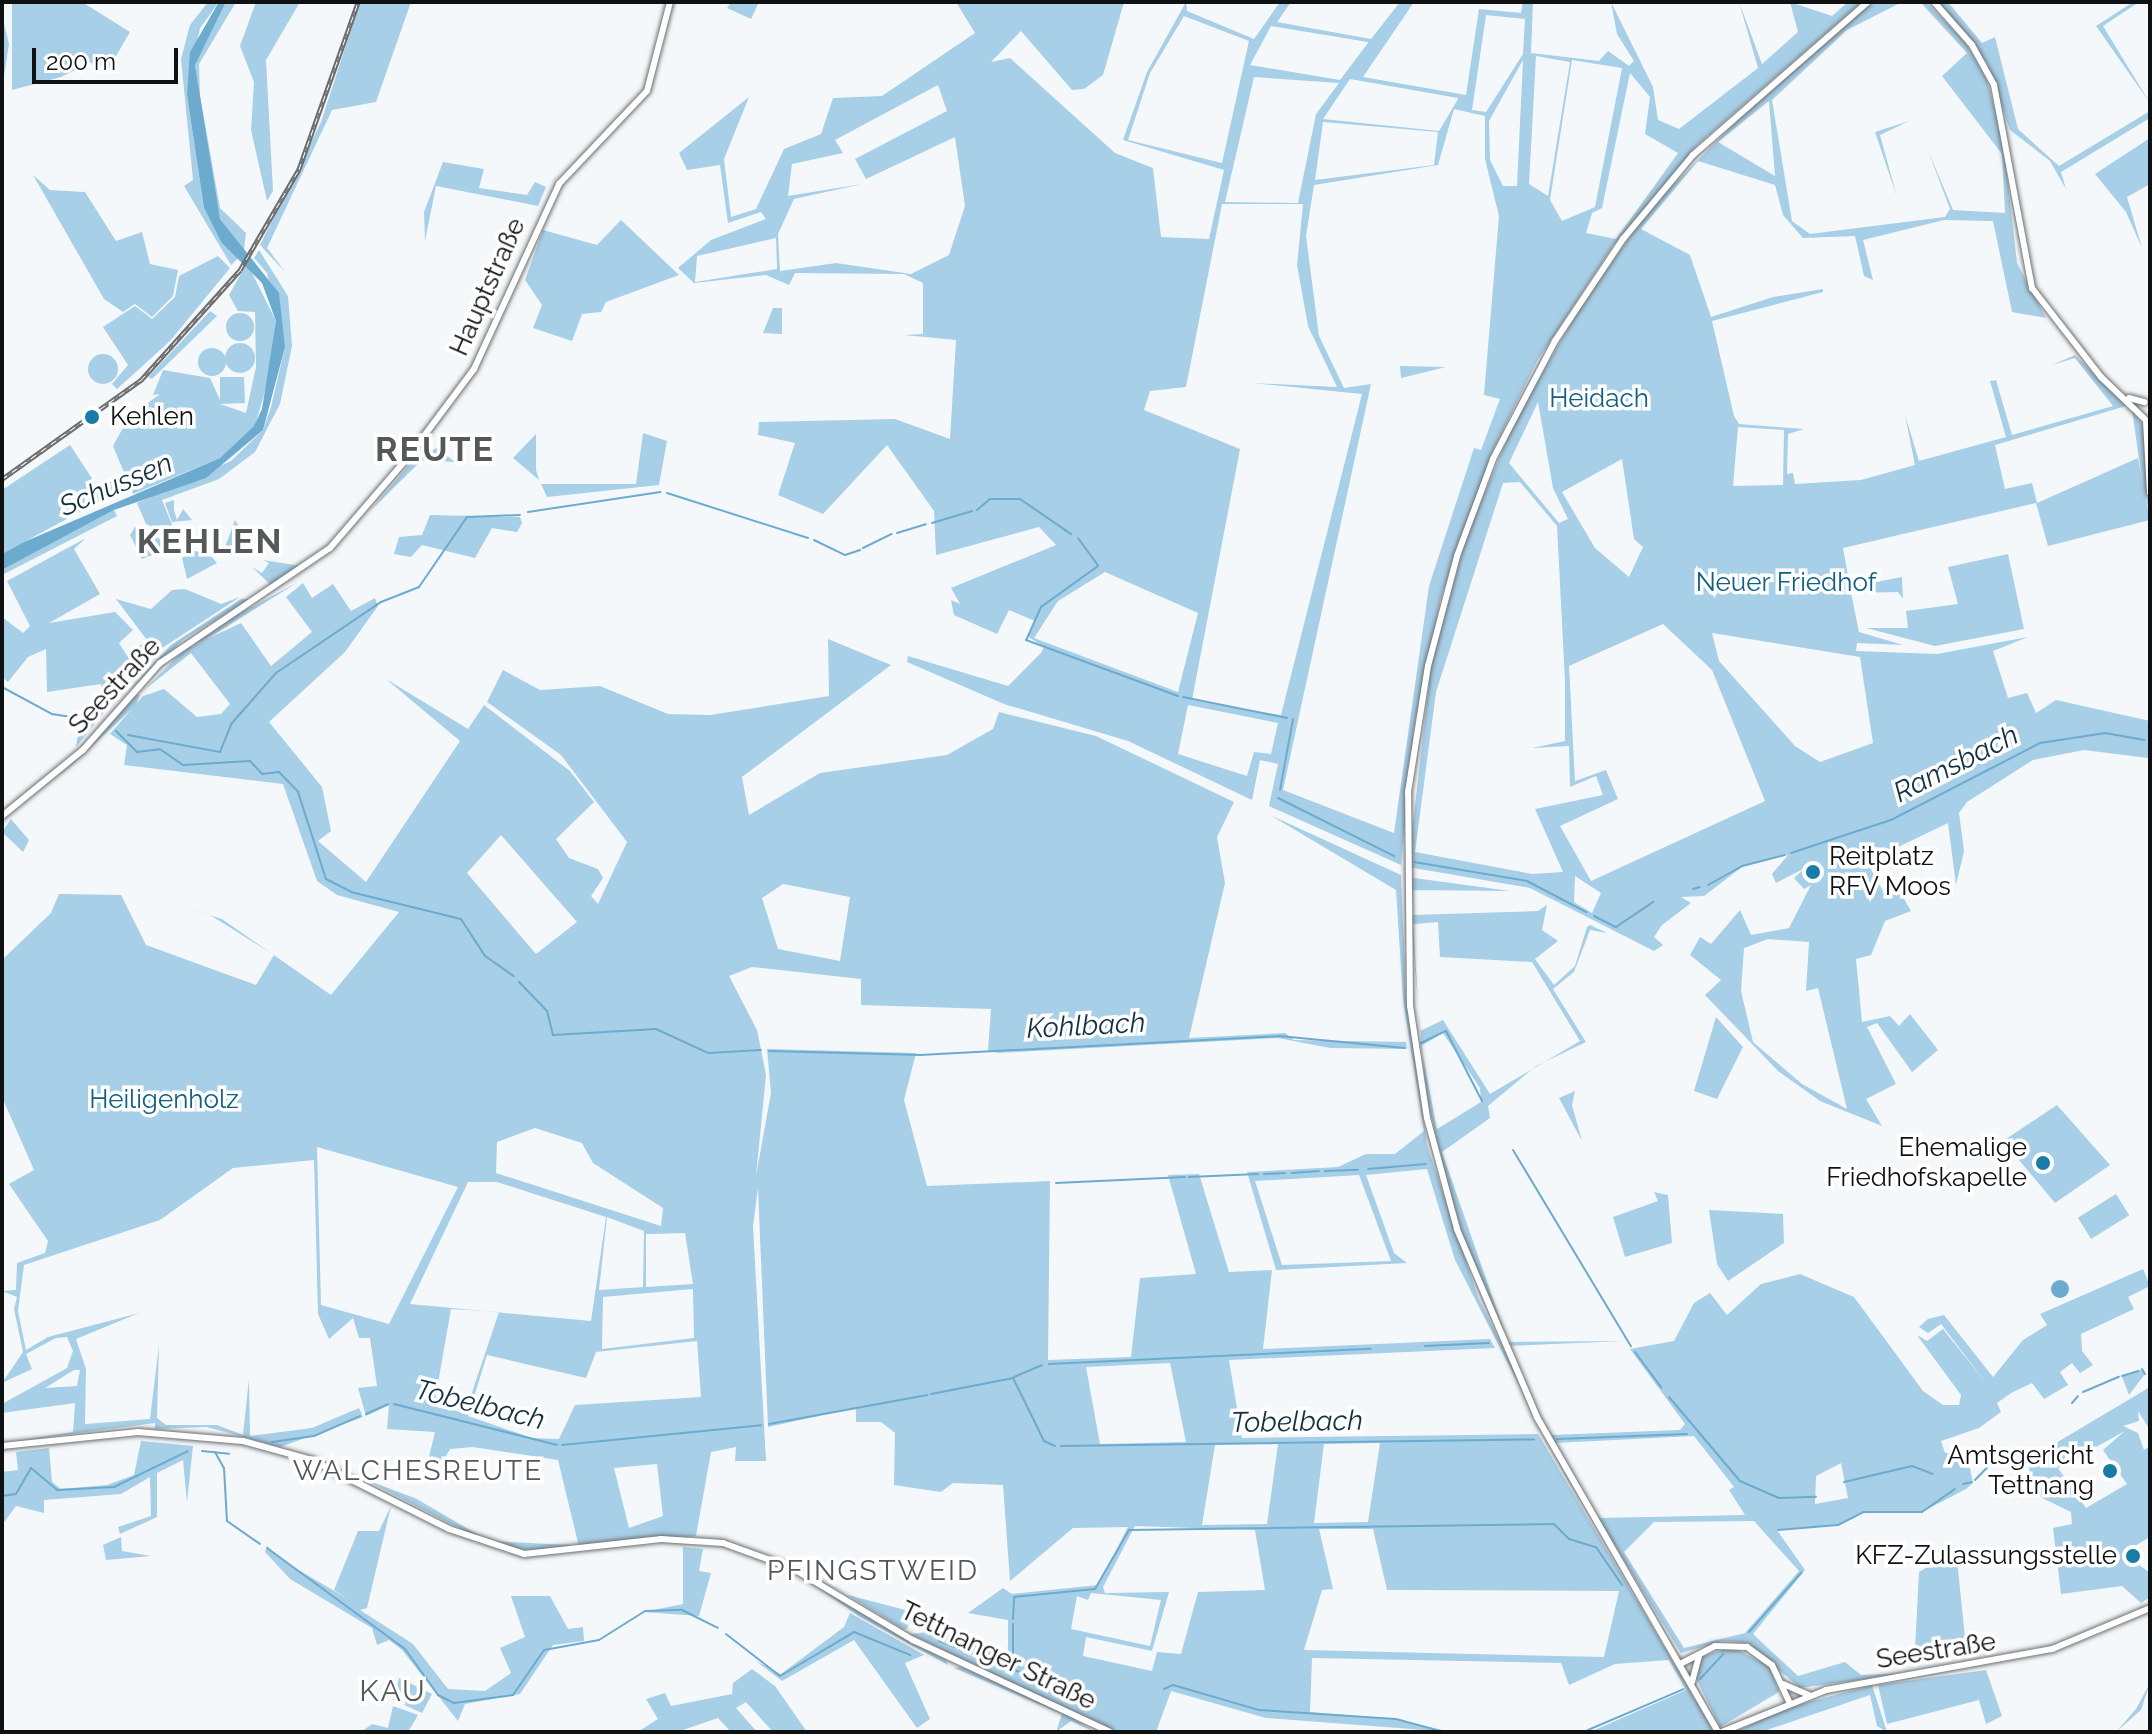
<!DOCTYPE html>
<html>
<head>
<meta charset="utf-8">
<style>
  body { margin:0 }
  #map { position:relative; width:2152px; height:1734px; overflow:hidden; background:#f5f8fa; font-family:Raleway,sans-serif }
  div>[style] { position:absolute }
  .green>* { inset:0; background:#a7cfe7; transform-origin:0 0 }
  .round { border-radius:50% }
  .water>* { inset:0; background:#6dabce }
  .stream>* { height:2px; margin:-1px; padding:0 1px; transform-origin:1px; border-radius:1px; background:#6dabce }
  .roads { filter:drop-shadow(0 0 2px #6c6e70) drop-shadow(0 0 2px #6c6e70) }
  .major>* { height:6px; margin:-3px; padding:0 3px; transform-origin:3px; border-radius:3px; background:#fff }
  .rail>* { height:5px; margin-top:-2.5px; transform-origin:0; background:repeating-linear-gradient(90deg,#fff 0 6px,#6a6c6d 0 12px); box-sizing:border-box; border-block:2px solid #6a6c6d }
  .dots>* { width:22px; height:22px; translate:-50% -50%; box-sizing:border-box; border:4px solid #fff; border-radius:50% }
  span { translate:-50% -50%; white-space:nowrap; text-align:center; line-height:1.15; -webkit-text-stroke:7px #fff; paint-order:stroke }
  .street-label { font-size:26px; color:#101112 }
  .park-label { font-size:26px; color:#125f82 }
  .poi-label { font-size:26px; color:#101112 }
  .left { translate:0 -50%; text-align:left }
  .right { translate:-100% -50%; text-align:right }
  .water-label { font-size:28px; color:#143141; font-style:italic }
  .neighbourhood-label { font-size:28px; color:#555859; letter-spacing:2px }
  .quarter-label { font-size:30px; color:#555859; letter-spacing:2px }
  .district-label { font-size:34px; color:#555859; font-weight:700; letter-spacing:2px }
  .frame { position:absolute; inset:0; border:4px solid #101112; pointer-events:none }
  .scale { position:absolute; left:32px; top:48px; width:146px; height:36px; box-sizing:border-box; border:4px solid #101112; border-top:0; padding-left:10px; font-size:24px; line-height:28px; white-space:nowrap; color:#101112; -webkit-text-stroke:6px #fff; paint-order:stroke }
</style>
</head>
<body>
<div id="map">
  <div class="green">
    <div style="clip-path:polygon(12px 2px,82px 2px,130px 32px,109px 68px,76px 59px,75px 70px,61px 77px,12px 90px)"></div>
    <div style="clip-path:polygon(208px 2px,219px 2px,200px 28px,187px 95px,204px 208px,221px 242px,240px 256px,231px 265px,184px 186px,193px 180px,181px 59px,190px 25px)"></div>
    <div style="clip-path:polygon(226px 2px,236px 2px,199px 64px,200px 96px,220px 208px,246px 233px,244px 250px,220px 219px,210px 183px,195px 64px)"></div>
    <div style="clip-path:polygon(256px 2px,300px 2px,266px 60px,273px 191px,267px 201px,251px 130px,254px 82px,240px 46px)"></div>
    <div style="clip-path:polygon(360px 2px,411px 2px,376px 102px,332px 110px,267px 248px,286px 273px,260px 245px,321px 122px)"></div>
    <div style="clip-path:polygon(731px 2px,759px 2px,751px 19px,727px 8px)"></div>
    <div style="clip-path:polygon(evenodd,956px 2px,1124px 2px,1103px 75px,1084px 89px,1072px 90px,1021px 31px,991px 62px,1010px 58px,1115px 153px,1153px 168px,1161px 237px,1209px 239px,1224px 170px,1123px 140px,1147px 72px,1186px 2px,1187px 11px,1254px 39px,1280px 2px,1291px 2px,1277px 22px,1371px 39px,1400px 2px,1414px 2px,1363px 77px,1466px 95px,1479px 9px,1521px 13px,1523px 2px,1533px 2px,1531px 53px,1599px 61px,1608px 51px,1629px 66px,1634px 61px,1617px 34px,1611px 2px,1653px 87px,1658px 120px,1679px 129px,1758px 68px,1739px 2px,1762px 64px,1798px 32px,1790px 2px,1832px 16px,1848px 2px,1862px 2px,1697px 145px,1612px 247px,1537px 361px,1493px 450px,1441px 597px,1414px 728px,1401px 865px,1269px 806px,1278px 764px,1260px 760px,1252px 800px,1128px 741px,1004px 704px,907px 662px,908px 656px,1008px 686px,1041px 653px,1044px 647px,1027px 636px,1035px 621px,1009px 610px,997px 634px,954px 615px,951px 600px,960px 604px,951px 588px,1056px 545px,1039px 527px,936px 555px,934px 511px,887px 445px,823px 514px,778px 495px,795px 443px,758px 435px,759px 422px,895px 419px,950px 439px,956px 340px,904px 335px,923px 334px,923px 283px,904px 274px,795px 273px,789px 285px,766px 275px,694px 283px,678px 268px,711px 240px,766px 219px,761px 212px,728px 223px,720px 165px,687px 170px,679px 153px,749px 97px,724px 159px,731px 217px,756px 209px,784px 149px,821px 134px,833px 98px,882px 96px,975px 33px,956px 2px,1486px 15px,1525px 19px,1523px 54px,1486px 112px,1472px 110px,1486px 15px,956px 2px,1184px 16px,1249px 41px,1222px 163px,1128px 140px,1150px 73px,1184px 16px,956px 2px,1271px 26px,1368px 42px,1368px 43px,1340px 80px,1250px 65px,1271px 26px,956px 2px,1536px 56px,1570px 62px,1548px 196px,1529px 184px,1536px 56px,956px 2px,1523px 60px,1517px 186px,1503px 186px,1490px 160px,1489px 121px,1523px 60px,956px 2px,1572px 60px,1622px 68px,1595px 207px,1562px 221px,1550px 200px,1572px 60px,956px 2px,1630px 73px,1650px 97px,1645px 134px,1678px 153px,1616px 239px,1586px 233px,1592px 213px,1602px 208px,1630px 73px,956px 2px,1254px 77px,1339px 83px,1316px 114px,1298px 203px,1225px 202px,1254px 77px,956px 2px,1350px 79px,1458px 98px,1458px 99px,1439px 131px,1323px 119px,1350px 79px,956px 2px,938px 85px,947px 111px,855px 159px,866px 179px,955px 137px,965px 206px,949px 255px,911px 274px,836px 263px,780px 271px,778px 234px,794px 199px,862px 184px,788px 196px,792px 164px,843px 153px,835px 140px,938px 85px,956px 2px,1454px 109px,1485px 116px,1485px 159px,1499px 216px,1484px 395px,1500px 399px,1481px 450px,1474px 448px,1429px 586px,1394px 833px,1283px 790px,1371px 384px,1344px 388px,1319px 336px,1306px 236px,1314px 185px,1438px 165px,1454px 109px,956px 2px,1323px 122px,1438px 132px,1434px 165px,1315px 180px,1323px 122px,956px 2px,1222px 204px,1303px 204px,1297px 265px,1308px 326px,1337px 387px,1252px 383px,1362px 394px,1281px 715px,1192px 700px,1240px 449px,1144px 410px,1150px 391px,1186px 387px,1222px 204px,956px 2px,776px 238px,777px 269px,695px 282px,697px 256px,776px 238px,956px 2px,1105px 572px,1198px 613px,1178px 692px,1034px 638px,1058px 601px,1105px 572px,956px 2px,1188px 705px,1278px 723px,1271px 754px,1254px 752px,1247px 776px,1178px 754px,1188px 705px)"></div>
    <div style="clip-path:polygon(evenodd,1874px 2px,1902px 2px,1847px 30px,1772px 100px,1792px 221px,1810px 234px,1945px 217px,1950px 209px,1927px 148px,1953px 210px,2005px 213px,2002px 154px,1942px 76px,1967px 53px,1920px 2px,1926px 2px,1965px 42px,1987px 80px,2003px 140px,2017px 263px,2046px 318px,2012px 312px,1993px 221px,1944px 220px,1863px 240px,1873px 280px,1864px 276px,1855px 236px,1803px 238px,1783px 215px,1775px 185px,1698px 161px,1641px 229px,1690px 255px,1711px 317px,1773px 297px,1823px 289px,1823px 292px,1712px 321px,1734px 416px,1739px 424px,1804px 429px,1788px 434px,1787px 474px,1793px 473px,1795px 484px,1861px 480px,1915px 465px,1905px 415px,1919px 461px,2006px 437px,1990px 381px,1996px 380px,2012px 435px,2113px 406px,2075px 358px,2052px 365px,2075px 355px,2126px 406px,1995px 445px,2005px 489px,2032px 483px,2037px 503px,2138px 458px,2150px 520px,2048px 546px,2036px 503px,1843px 548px,1850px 587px,1902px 577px,1903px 599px,1898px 592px,1851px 593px,1859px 632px,1903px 645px,1857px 643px,1856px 651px,1937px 654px,2028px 637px,1993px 651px,2008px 698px,2027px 693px,2036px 713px,2056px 700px,2150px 721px,2148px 758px,2084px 750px,2033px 760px,1967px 802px,1959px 813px,1964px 851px,1956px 885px,1948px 823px,1867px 862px,1885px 895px,1900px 892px,1911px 911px,1885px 921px,1871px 955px,1856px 959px,1862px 1022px,1890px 1016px,1899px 1026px,1910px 1014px,1938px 1050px,1912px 1072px,1877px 1023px,1867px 1027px,1896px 1084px,1866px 1099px,1882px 1126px,1820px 1101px,1778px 1071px,1705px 995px,1721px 980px,1690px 955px,1700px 937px,1711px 944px,1740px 910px,1751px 935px,1789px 928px,1811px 885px,1804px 889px,1794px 878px,1805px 868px,1776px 883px,1772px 874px,1788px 855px,1742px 867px,1704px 896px,1681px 897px,1691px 903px,1662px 925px,1654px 937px,1663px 945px,1654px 951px,1530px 888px,1408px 867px,1431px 665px,1466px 538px,1515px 421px,1581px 306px,1651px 207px,1800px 58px,1874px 2px,1769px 101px,1775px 176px,1718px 142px,1769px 101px,1874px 2px,1538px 402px,1553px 488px,1568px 519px,1559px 523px,1509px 463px,1538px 402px,1874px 2px,1738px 427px,1784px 430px,1783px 485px,1733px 486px,1738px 427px,1874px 2px,1622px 459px,1634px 539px,1643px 547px,1629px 577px,1595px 548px,1562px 492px,1622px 459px,1874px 2px,1520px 482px,1557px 526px,1565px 681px,1565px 741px,1532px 748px,1569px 746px,1570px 787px,1596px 776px,1603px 795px,1535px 809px,1563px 872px,1532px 874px,1415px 852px,1436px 692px,1503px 483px,1520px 482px,1874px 2px,1663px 624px,1712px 670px,1765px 801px,1591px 881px,1560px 826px,1618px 799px,1606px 770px,1575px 781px,1569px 666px,1663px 624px,1874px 2px,1712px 633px,1860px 657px,1873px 743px,1820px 762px,1795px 746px,1719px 661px,1712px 633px,1874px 2px,1575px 876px,1601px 893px,1592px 913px,1574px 902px,1575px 876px,1874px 2px,1768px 939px,1809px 942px,1806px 991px,1818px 988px,1847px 1109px,1802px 1084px,1753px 1042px,1741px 991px,1744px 948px,1768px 939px)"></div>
    <div style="clip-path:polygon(1937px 2px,1948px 2px,1982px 43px,1995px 37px,2018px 129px,2059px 166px,2150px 111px,2150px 118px,2061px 172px,2066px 189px,2050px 161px,2010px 130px,1987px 63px)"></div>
    <div style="clip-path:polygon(2133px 2px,2139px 2px,2103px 26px,2150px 103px,2096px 26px)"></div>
    <div style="clip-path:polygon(2px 16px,9px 44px,2px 89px)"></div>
    <div style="clip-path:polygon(1909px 121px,1880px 135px,1897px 197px,1875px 132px)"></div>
    <div style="clip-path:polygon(2150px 138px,2150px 184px,2127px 197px,2142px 248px,2126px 212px,2095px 174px)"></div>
    <div style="clip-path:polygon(443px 162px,484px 169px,479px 188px,527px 195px,535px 182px,546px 187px,538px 206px,436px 186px,425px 241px,424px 212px)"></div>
    <div style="clip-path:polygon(33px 175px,50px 190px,85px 192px,116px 241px,142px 232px,150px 264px,178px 270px,173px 296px,152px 317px,135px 304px,123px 312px,104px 299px)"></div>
    <div style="clip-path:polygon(621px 220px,679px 275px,606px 302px,601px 312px,582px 314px,572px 341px,533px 328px,542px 305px,525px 280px,543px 230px,597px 245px)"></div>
    <div style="clip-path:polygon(259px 250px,288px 296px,292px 346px,280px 404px,255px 452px,219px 479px,162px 500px,177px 537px,146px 524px,137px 503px,231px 461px,263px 430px,271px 407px,285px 347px,267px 273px,254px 258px)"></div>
    <div style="clip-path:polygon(218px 256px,230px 268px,170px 341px,117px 389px,112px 384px,128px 365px,103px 327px,135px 306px,152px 319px,175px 297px,179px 276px)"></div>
    <div style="clip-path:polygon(247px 263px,276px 321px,273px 363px,255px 426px,220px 458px,133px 494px,113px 446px,129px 417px,160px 394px,153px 395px,163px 370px,210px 378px,220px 400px,220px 377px,244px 377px,245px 403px,220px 404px,246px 413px,256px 367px,255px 312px,238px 311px,229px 295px)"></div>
    <div style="clip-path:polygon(773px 308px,782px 308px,782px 334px,763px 333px)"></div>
    <div style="clip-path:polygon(210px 311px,217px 316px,152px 379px,148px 377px)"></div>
    <div class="round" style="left:226px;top:313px;width:28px;height:28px"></div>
    <div class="round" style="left:225px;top:343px;width:30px;height:30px"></div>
    <div class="round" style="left:198px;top:348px;width:28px;height:28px"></div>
    <div class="round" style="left:88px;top:354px;width:30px;height:30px"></div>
    <div style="clip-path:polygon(1400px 366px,1446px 367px,1401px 378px)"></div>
    <div style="clip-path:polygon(2132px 410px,2144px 427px,2150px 515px,2143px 487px)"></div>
    <div style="clip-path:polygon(643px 433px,667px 441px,659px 485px,547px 497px,541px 484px,636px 484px)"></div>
    <div style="clip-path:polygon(536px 434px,536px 470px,539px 480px,513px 458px)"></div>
    <div style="clip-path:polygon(70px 445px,97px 486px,117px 480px,122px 489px,2px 554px,2px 490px)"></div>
    <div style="clip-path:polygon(437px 448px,455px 462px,422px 460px,369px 512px,415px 458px)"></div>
    <div style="clip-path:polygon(174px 500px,174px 510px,177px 520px,183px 509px,192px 520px,172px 522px,165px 503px)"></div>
    <div style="clip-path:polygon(114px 510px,117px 516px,2px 575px,2px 570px)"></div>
    <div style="clip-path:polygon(430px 515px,520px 517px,522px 523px,517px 532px,492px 528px,475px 558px,422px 545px,411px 557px,394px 554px,399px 537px,422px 535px)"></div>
    <div style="clip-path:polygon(235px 520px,244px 535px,252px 531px,250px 555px,225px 547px)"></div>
    <div style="clip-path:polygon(135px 527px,172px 545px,171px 548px,142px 559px,130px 535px)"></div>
    <div style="clip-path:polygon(86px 538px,74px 549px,100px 594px,49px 623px,115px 612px,133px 630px,119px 643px,127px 656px,143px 643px,151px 654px,76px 747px,79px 727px,104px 700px,101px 684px,47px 692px,46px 649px,28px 657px,8px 682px,2px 677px,2px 617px,23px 633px,30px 626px,7px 581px)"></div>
    <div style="clip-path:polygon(180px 547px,210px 555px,217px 563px,187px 579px,182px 558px,188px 554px)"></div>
    <div style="clip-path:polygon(2008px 554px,2024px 629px,1935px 646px,1866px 628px,1908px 628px,1906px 611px,1958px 604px,1948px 567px)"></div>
    <div style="clip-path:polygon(263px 560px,301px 566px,272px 586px,252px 567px,262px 573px,269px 563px)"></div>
    <div style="clip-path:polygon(298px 582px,204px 641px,186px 646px,211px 629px)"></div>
    <div style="clip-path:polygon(evenodd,303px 583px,312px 598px,333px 584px,351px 611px,375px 598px,378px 606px,345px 652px,269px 722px,322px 787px,331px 831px,318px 841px,366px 882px,460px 741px,386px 679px,468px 729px,484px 705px,570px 771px,594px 802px,556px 839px,569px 858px,598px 869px,603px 878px,591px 896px,598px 904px,627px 842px,561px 755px,487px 702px,503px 670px,540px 690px,600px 686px,668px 714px,710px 715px,829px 696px,828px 639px,891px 665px,742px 777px,749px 815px,820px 773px,947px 755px,993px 729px,999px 712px,1096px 736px,1234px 802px,1217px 837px,1225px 883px,1189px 1038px,1285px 1033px,1294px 1040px,1406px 1042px,1407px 1049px,1330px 1048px,1278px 1038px,997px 1053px,988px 1050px,991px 1009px,861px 1005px,861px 979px,752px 967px,729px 976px,757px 1030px,766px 1075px,756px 1176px,771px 1093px,767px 1049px,916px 1053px,904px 1100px,927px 1186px,1050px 1181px,1048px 1360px,1131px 1357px,1140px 1278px,1196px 1274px,1168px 1175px,1199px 1174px,1229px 1272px,1272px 1270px,1263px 1349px,1490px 1339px,1495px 1348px,1229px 1360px,1242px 1438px,1538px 1434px,1714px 1731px,1590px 1732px,1686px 1690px,1669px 1660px,1615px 1664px,1569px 1685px,1561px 1663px,1312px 1658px,1310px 1712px,1396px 1719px,1451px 1732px,1266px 1718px,1171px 1691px,1156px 1732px,1115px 1732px,910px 1634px,936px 1631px,1008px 1653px,1008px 1620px,968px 1613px,1003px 1588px,1012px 1594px,1098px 1585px,1128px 1527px,1073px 1528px,1010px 1581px,1003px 1485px,953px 1483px,941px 1492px,894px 1485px,895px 1433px,881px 1422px,856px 1422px,856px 1408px,768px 1427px,758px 1188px,753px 1226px,766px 1461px,735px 1461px,736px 1447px,711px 1452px,696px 1536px,579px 1547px,558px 1460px,473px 1447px,450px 1449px,440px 1466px,427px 1465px,435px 1432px,387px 1429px,389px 1405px,366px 1416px,358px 1388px,377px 1386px,370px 1338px,359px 1338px,353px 1318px,329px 1339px,318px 1314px,314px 1160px,233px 1168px,160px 1220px,24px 1265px,18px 1311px,26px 1350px,48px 1337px,139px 1313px,76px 1339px,86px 1369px,85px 1424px,150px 1419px,159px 1345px,157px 1418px,166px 1425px,217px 1425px,243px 1435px,249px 1379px,250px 1436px,312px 1428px,359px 1408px,363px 1417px,280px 1447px,207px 1427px,155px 1429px,155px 1423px,2px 1443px,73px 1432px,75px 1403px,2px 1413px,2px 1404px,67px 1368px,73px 1351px,67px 1337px,56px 1338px,26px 1354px,32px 1369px,2px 1383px,23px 1352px,14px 1309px,17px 1297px,2px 1291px,16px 1290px,17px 1263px,45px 1253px,48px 1241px,9px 1184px,34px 1170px,2px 1097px,2px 960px,51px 913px,59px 894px,121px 895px,146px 945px,256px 985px,274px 955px,210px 915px,157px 898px,222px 919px,331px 995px,399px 912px,337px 895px,317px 881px,283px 784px,124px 765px,127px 745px,110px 734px,143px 696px,164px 689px,197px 717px,221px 714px,230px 704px,191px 653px,144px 690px,184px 650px,241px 623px,271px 666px,312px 632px,286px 597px,303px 583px,501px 835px,577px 922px,536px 954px,467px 873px,501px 835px,303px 583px,783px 884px,850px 897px,840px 961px,778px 949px,762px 898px,783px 884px,303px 583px,535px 1128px,582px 1143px,593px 1163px,663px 1208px,661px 1226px,496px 1173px,497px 1142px,535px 1128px,303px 583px,317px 1147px,458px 1187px,389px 1324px,321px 1305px,317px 1147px,303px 583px,468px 1182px,497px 1182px,606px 1217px,591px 1321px,410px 1304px,468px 1182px,303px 583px,607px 1217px,644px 1231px,643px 1287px,599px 1290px,607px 1217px,303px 583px,685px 1233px,693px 1284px,646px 1287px,646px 1234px,685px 1233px,303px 583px,693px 1289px,694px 1338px,602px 1349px,603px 1297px,693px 1289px,303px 583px,451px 1309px,499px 1312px,465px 1413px,434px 1406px,451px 1309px,303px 583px,697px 1341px,701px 1397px,575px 1405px,559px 1439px,532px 1438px,468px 1416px,487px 1355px,586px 1378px,596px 1352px,697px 1341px,303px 583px,1170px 1363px,1186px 1442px,1100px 1444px,1086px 1367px,1170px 1363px,303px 583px,74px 1370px,80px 1370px,77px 1386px,45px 1388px,74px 1370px,303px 583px,1380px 1443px,1368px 1522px,1314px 1523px,1324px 1444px,1380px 1443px,303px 583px,1278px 1444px,1267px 1524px,1202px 1525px,1215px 1445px,1278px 1444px,303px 583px,657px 1464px,663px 1516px,629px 1528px,614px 1468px,657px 1464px,303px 583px,1135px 1526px,1255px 1530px,1265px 1590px,1198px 1592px,1181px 1654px,1157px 1652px,1152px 1671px,1083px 1656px,1086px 1637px,1152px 1651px,1169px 1592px,1105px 1593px,1103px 1587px,1135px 1526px,303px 583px,1319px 1529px,1373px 1529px,1387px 1590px,1619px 1591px,1604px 1657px,1304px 1650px,1322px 1590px,1333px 1589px,1319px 1529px,303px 583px,1091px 1593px,1161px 1600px,1150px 1646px,1071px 1629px,1077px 1596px,1088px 1600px,1091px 1593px)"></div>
    <div style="clip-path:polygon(185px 589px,221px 604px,240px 597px,156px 652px,116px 599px,151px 609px,172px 590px)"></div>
    <div style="clip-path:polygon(241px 599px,250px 599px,183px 640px,128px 691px,171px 645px)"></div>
    <div style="clip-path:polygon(134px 695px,140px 695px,136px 705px,60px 776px)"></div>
    <div style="clip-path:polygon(evenodd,1270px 815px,1401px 875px,1406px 997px,1427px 1145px,1478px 1297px,1583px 1510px,1455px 1260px,1427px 1169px,1366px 1175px,1394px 1253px,1407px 1263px,1276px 1270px,1247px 1172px,1338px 1167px,1366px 1154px,1395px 1154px,1424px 1131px,1403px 1000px,1396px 890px,1270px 815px,1359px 1175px,1391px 1261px,1282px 1265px,1255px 1181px,1359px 1175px)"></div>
    <div style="clip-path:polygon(11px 819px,29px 840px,23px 852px,2px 832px)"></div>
    <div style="clip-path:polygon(evenodd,1407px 877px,1510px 891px,1412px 890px,1412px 915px,1538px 911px,1547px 905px,1542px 930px,1558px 941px,1535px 959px,1554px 985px,1575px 966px,1587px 927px,1590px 925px,1607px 933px,1590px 930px,1574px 972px,1553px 989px,1586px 1042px,1536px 1066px,1488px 1106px,1490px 1118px,1442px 1152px,1508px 1342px,1624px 1341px,1506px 1346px,1468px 1252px,1447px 1183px,1426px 1094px,1407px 877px,1438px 922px,1440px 957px,1532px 962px,1580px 1041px,1490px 1094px,1443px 1020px,1420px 1031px,1413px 924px,1438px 922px,1407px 877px,1443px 1033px,1480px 1088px,1481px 1102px,1437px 1129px,1421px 1046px,1443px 1033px)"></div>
    <div style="clip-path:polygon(1716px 1017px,1743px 1047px,1717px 1099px,1694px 1091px)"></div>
    <div style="clip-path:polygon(1575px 1091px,1572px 1105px,1582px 1141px,1559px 1098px)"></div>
    <div style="clip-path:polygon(2057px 1105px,2110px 1165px,2055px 1203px,2003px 1141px)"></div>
    <div style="clip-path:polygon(1654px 1192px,1668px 1195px,1672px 1243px,1625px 1257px,1613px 1217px,1658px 1201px)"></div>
    <div style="left:2116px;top:1194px;width:25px;height:45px;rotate:58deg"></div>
    <div style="clip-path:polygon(1709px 1210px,1783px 1214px,1784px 1243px,1728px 1281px,1717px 1264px)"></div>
    <div style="clip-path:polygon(evenodd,2143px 1269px,2150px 1286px,2128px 1297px,2134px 1309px,2081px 1334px,2082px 1351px,2093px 1365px,2080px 1373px,2072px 1363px,2060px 1372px,2068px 1385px,2044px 1399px,2032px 1383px,2011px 1393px,1997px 1403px,2001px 1412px,1979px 1428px,1941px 1441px,1945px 1453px,1967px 1453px,1973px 1483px,1966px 1489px,1922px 1512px,1863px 1512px,1838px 1525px,1777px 1530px,1805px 1570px,1753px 1634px,1798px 1676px,1845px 1662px,1861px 1675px,1909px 1673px,1800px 1688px,1748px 1643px,1723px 1641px,1681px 1653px,1598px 1518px,1745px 1515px,1729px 1490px,1734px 1487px,1694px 1436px,1555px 1443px,1551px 1435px,1680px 1430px,1685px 1424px,1630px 1349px,1674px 1341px,1694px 1303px,1710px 1293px,1727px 1315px,1761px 1284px,1800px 1274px,1854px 1297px,1923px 1391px,1943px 1405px,1959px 1405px,1961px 1395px,1917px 1335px,1927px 1341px,1943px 1329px,1987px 1384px,1941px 1324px,1928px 1333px,1919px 1327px,1928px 1319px,1944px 1315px,1993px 1377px,2023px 1340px,2047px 1325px,2040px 1314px,2143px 1269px,1841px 1463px,1848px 1498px,1815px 1504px,1816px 1476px,1841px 1463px,2143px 1269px,1754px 1521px,1799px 1571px,1745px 1633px,1684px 1648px,1624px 1552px,1654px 1522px,1754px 1521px)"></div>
    <div style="clip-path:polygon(2142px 1369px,2145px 1374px,2129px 1395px,2122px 1377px)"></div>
    <div style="clip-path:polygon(evenodd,2150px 1387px,2150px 1430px,2138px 1411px,2139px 1421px,2123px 1426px,2138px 1433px,2144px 1450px,2150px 1446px,2150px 1537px,2123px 1553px,2150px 1573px,2150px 1597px,2141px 1603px,2122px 1586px,2061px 1594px,2053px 1528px,2072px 1524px,2071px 1512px,2030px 1492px,2029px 1459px,2150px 1387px,2125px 1431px,2103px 1450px,2127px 1484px,2086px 1508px,2058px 1468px,2125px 1431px)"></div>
    <div style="clip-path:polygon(141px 1441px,193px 1446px,187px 1502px,183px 1460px,157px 1473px,157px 1517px,120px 1534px,118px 1527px,151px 1516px,150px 1477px,121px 1494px,44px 1500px,44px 1513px,16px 1506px,2px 1525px,2px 1472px,18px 1470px,16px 1452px,49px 1448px,52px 1482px,61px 1489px,107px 1485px,134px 1475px)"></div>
    <div style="clip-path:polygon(366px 1480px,415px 1498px,489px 1541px,571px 1545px,533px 1551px,490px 1544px)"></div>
    <div style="clip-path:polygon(391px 1506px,367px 1608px,360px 1610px,413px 1644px,448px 1689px,485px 1691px,511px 1673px,500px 1648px,525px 1637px,511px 1596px,550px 1596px,568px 1629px,583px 1627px,584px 1641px,553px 1645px,520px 1694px,465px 1704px,458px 1721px,402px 1650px,389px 1640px,377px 1645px,372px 1628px,290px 1579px,265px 1552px,267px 1546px,285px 1562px,348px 1599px,334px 1590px,358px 1531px,379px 1531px)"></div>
    <div style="clip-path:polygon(121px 1537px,122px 1551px,151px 1556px,106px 1560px,103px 1545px)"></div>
    <div style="clip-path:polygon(683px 1547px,703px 1549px,699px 1571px,711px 1573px,699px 1616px,643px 1612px,683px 1604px)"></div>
    <div style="clip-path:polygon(1956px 1550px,1965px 1638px,1915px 1650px,1919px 1572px)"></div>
    <div style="clip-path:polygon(814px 1585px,946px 1660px,948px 1665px,860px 1617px)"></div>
    <div style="clip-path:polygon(848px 1595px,913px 1612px,907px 1629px,903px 1629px)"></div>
    <div style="clip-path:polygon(850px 1613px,924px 1655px,905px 1663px,930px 1719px,917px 1728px,854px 1640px,782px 1681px,756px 1661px,781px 1674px,844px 1627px)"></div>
    <div style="clip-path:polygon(1732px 1647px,1769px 1666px,1779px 1692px,1720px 1727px,1695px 1676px,1701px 1657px)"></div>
    <div style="clip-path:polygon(961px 1667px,1048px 1703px,1095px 1732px,1071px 1721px,1056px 1732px,1062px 1714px,954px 1668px)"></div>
    <div style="clip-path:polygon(752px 1669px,775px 1686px,807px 1732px,773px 1732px,746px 1702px,736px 1708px,757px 1732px,731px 1732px,718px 1718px,677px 1732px,639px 1731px,658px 1719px,646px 1699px,665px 1693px,671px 1706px,732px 1694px,733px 1683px)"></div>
    <div style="clip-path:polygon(1986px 1670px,2002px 1716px,1986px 1724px,1979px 1700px,1887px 1724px,1878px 1685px)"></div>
    <div style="clip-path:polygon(399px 1678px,432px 1694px,422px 1713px,393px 1700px)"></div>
    <div style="clip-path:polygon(2150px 1683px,2141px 1710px,2116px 1732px,2136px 1709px)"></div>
    <div style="clip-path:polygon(1872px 1685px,1887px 1732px,1877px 1726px,1870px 1695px,1761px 1732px,1735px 1732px,1787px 1708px)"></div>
    <div style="clip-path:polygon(393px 1706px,418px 1715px,408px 1732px,361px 1732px,372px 1724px,388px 1728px)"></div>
  </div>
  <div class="water">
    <div style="clip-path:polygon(219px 2px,226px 2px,195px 65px,220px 219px,279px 293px,285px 347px,263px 430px,206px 478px,114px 510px,2px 570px,2px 554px,24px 542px,220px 458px,254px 426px,262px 409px,276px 321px,262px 283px,221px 242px,204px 208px,187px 95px,190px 52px)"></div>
    <div class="round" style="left:2051px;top:1280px;width:18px;height:18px"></div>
  </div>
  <div class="stream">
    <div style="left:667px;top:493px;width:148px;rotate:17.7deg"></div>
    <div style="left:977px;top:510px;width:17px;rotate:-40deg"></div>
    <div style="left:990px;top:499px;width:30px"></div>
    <div style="left:1020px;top:499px;width:62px;rotate:34.5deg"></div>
    <div style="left:528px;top:512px;width:134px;rotate:-8.6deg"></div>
    <div style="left:932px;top:523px;width:42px;rotate:-16.7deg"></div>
    <div style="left:897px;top:533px;width:30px;rotate:-17deg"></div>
    <div style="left:1078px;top:538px;width:34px;rotate:54deg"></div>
    <div style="left:1098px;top:566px;width:70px;rotate:144.3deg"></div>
    <div style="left:1041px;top:607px;width:36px;rotate:114deg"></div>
    <div style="left:1026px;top:640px;width:162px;rotate:20.2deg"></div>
    <div style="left:814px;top:540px;width:34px;rotate:26deg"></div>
    <div style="left:845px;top:555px;width:16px;rotate:-18deg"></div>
    <div style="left:863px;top:548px;width:32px;rotate:-26deg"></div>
    <div style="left:2px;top:687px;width:57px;rotate:28.4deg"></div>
    <div style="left:52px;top:714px;width:45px;rotate:9deg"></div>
    <div style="left:1183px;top:697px;width:106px;rotate:11.4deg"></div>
    <div style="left:116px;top:731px;width:30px;rotate:45deg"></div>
    <div style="left:137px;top:752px;width:23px;rotate:-7deg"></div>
    <div style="left:160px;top:749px;width:28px;rotate:35deg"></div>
    <div style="left:183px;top:765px;width:67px;rotate:-3.4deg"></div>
    <div style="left:250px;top:761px;width:18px;rotate:47deg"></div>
    <div style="left:262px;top:774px;width:17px;rotate:-7deg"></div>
    <div style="left:279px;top:772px;width:28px;rotate:46deg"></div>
    <div style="left:298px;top:792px;width:91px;rotate:72.2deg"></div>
    <div style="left:326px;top:879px;width:28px;rotate:27deg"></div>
    <div style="left:351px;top:892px;width:113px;rotate:13.8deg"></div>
    <div style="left:461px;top:919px;width:44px;rotate:57deg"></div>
    <div style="left:485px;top:956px;width:35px;rotate:35deg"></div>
    <div style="left:128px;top:735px;width:94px;rotate:10.5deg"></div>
    <div style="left:220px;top:752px;width:31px;rotate:-68deg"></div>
    <div style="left:232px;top:723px;width:67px;rotate:-48.7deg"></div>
    <div style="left:276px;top:673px;width:127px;rotate:-34.1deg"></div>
    <div style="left:381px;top:602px;width:41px;rotate:-21.5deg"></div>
    <div style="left:419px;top:587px;width:85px;rotate:-55.6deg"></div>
    <div style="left:467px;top:517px;width:53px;rotate:-2.2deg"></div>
    <div style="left:1280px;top:790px;width:72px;rotate:-79.6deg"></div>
    <div style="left:1278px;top:798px;width:130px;rotate:26.6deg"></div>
    <div style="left:1791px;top:853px;width:105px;rotate:-18.3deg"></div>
    <div style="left:1891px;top:820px;width:168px;rotate:-27.3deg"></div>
    <div style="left:2040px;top:743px;width:66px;rotate:-8.7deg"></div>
    <div style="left:2105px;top:733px;width:40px;rotate:10deg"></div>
    <div style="left:1414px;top:862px;width:115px;rotate:9.5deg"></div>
    <div style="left:1527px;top:881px;width:67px;rotate:27.7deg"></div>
    <div style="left:1708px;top:885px;width:39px;rotate:-29deg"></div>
    <div style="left:1742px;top:866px;width:44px;rotate:-14.3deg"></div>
    <div style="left:1693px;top:889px;width:7px;rotate:-16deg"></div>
    <div style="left:1594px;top:916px;width:25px;rotate:27deg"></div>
    <div style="left:1616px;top:927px;width:45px;rotate:-34deg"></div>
    <div style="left:519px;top:982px;width:40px;rotate:46deg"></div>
    <div style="left:547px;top:1011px;width:25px;rotate:76deg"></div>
    <div style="left:553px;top:1035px;width:103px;rotate:-3.3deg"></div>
    <div style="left:656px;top:1029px;width:57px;rotate:24.8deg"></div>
    <div style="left:708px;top:1053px;width:53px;rotate:-3.2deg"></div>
    <div style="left:1421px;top:1043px;width:28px;rotate:-26deg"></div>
    <div style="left:1446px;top:1031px;width:79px;rotate:62.8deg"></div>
    <div style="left:769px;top:1051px;width:151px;rotate:1.5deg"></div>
    <div style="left:920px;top:1055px;width:360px;rotate:-3deg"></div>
    <div style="left:1279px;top:1036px;width:126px;rotate:5.5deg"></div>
    <div style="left:1513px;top:1150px;width:229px;rotate:59deg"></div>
    <div style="left:1368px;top:1169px;width:58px;rotate:-4.9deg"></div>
    <div style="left:1325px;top:1171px;width:33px;rotate:-2deg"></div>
    <div style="left:1292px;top:1173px;width:27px;rotate:-4deg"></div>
    <div style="left:1264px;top:1174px;width:21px;rotate:-3deg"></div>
    <div style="left:1189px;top:1177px;width:69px;rotate:-2.5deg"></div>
    <div style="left:1056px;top:1183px;width:129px;rotate:-2.7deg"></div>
    <div style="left:1425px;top:1346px;width:64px;rotate:-2.7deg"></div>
    <div style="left:1635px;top:1352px;width:44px;rotate:53.4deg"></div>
    <div style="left:1049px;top:1364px;width:322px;rotate:-2.7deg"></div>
    <div style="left:2142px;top:1369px;width:6px;rotate:59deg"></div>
    <div style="left:2122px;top:1376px;width:17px;rotate:-17deg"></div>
    <div style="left:1014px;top:1377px;width:30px;rotate:-23deg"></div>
    <div style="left:2083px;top:1392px;width:39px;rotate:-23deg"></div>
    <div style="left:931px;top:1394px;width:84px;rotate:-11deg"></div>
    <div style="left:1013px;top:1378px;width:70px;rotate:63.8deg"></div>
    <div style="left:1044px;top:1441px;width:12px;rotate:24deg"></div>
    <div style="left:1669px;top:1397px;width:110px;rotate:49.8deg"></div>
    <div style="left:1740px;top:1481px;width:43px;rotate:23.6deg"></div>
    <div style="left:1779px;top:1498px;width:37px;rotate:-2deg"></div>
    <div style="left:2072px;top:1403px;width:9px;rotate:-49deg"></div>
    <div style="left:394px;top:1404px;width:168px;rotate:14.1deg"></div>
    <div style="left:366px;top:1414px;width:24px;rotate:-24deg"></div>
    <div style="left:769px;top:1424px;width:161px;rotate:-10.4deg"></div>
    <div style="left:1557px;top:1439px;width:130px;rotate:-2.2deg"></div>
    <div style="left:272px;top:1442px;width:42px;rotate:-8.1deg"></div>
    <div style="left:314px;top:1436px;width:50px;rotate:-23.5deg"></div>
    <div style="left:562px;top:1445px;width:200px;rotate:-5.7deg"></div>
    <div style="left:1061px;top:1446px;width:473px;rotate:-0.8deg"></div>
    <div style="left:202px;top:1451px;width:27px;rotate:6deg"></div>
    <div style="left:215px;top:1452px;width:18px;rotate:61deg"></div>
    <div style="left:224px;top:1468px;width:53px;rotate:86.8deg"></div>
    <div style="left:227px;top:1521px;width:40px;rotate:34.9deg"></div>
    <div style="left:1975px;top:1480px;width:39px;rotate:-46deg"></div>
    <div style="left:1844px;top:1482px;width:70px;rotate:-13.2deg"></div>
    <div style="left:1912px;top:1466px;width:22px;rotate:21deg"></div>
    <div style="left:1963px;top:1484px;width:9px;rotate:-13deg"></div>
    <div style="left:2px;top:1496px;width:14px;rotate:-8deg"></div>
    <div style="left:16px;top:1494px;width:30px;rotate:-60deg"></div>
    <div style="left:31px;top:1468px;width:34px;rotate:40deg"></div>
    <div style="left:57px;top:1490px;width:57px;rotate:-3deg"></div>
    <div style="left:114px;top:1487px;width:82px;rotate:-25.9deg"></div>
    <div style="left:1778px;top:1530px;width:60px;rotate:-4.8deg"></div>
    <div style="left:1838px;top:1525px;width:28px;rotate:-27deg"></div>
    <div style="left:1863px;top:1512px;width:59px"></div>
    <div style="left:1922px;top:1512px;width:40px;rotate:-34.9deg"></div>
    <div style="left:267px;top:1548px;width:171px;rotate:36.2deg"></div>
    <div style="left:405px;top:1649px;width:57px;rotate:54.3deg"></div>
    <div style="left:438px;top:1695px;width:18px;rotate:27deg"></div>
    <div style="left:454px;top:1703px;width:60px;rotate:-7.7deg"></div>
    <div style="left:513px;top:1695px;width:55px;rotate:-55.4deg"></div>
    <div style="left:544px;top:1650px;width:56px;rotate:-10.3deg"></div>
    <div style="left:599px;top:1640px;width:54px;rotate:-32.2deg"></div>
    <div style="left:645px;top:1611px;width:37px;rotate:-2deg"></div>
    <div style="left:682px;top:1610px;width:40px;rotate:26.6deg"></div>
    <div style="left:1013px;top:1619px;width:22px;rotate:-87deg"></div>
    <div style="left:1014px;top:1597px;width:81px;rotate:-5.6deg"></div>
    <div style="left:1095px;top:1589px;width:68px;rotate:-60deg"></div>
    <div style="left:1129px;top:1530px;width:425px;rotate:-0.8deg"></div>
    <div style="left:1554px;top:1524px;width:21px;rotate:45deg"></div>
    <div style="left:1569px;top:1539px;width:28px;rotate:17deg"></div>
    <div style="left:1596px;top:1547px;width:46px;rotate:55.6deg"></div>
    <div style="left:1013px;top:1624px;width:42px;rotate:90deg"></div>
    <div style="left:1749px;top:1632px;width:79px;rotate:-48.6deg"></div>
    <div style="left:726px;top:1634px;width:68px;rotate:37.9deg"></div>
    <div style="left:780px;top:1676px;width:86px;rotate:-30.7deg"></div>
    <div style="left:854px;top:1632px;width:61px;rotate:22.3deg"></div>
    <div style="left:939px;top:1641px;width:151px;rotate:21deg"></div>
    <div style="left:1080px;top:1695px;width:13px;rotate:58deg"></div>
    <div style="left:1700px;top:1679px;width:34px;rotate:-47deg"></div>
    <div style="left:1164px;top:1689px;width:10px;rotate:-24deg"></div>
    <div style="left:1173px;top:1685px;width:90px;rotate:16.2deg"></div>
    <div style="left:1259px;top:1710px;width:137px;rotate:3.8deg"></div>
    <div style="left:1396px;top:1719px;width:50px;rotate:15.2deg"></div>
    <div style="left:1083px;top:1696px;width:11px;rotate:22deg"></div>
    <div style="left:1588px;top:1730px;width:104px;rotate:-23.1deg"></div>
  </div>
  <div class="roads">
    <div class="major">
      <div style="left:1934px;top:2px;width:57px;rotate:48.5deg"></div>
      <div style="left:1972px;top:45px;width:46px;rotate:61.2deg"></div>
      <div style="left:1994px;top:85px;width:207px;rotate:79.4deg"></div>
      <div style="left:2032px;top:288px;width:113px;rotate:52.2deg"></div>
      <div style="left:2101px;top:377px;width:68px;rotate:43.8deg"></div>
      <div style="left:2129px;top:398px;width:16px;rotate:15deg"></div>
      <div style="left:2146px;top:421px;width:72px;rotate:86.8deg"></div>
      <div style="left:2px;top:816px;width:104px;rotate:-39.2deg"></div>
      <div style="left:83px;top:750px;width:116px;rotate:-48.5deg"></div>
      <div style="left:160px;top:663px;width:205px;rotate:-34.1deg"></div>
      <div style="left:330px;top:548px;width:121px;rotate:-49.3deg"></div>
      <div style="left:409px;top:456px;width:109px;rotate:-53.2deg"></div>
      <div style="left:474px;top:369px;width:204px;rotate:-65.3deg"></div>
      <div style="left:559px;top:184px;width:128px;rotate:-46.6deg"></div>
      <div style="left:647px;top:91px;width:92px;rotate:-75.5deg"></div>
      <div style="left:2px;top:1446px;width:137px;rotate:-5.9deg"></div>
      <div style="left:138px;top:1432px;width:105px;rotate:4.9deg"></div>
      <div style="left:243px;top:1441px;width:72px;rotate:15.4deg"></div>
      <div style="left:312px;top:1460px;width:153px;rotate:26.7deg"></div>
      <div style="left:449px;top:1529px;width:79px;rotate:18.4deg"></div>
      <div style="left:524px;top:1554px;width:138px;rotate:-6.2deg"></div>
      <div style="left:661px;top:1539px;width:62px;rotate:3.7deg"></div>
      <div style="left:723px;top:1543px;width:73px;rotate:19.9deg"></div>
      <div style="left:792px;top:1568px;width:141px;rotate:30.8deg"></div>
      <div style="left:913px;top:1640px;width:217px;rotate:25deg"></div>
      <div style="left:1680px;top:1664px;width:39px;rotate:-27deg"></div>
      <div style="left:1715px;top:1646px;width:32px;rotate:2deg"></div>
      <div style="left:1747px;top:1647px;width:31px;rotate:36deg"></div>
      <div style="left:1772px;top:1665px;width:40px;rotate:65deg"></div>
      <div style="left:1692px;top:1682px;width:27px;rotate:-75deg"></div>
      <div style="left:1783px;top:1684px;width:28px;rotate:23deg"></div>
      <div style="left:1718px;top:1732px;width:363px;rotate:-119.9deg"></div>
      <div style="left:1537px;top:1417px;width:204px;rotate:-113.1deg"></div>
      <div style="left:1457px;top:1229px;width:115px;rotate:-105.1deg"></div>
      <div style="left:1427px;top:1118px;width:113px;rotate:-98.6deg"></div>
      <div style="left:1410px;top:1006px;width:214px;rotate:-90.5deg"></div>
      <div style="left:1408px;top:792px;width:128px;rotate:-81deg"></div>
      <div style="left:1428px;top:666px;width:114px;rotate:-75.2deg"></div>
      <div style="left:1457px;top:556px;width:103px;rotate:-69.6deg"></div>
      <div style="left:1493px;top:459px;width:133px;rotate:-62.3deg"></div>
      <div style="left:1555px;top:341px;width:123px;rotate:-56.3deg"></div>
      <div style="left:1623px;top:239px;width:109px;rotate:-50.2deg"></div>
      <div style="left:1693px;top:155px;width:232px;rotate:-41.2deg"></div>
      <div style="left:1722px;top:1732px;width:112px;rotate:-22deg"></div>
      <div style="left:1826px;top:1690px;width:230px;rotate:-10.3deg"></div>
      <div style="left:2052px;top:1649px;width:106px;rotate:-22.7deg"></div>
    </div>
  </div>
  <div class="rail">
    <div style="left:2px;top:479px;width:171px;rotate:-35.5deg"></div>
    <div style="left:141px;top:380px;width:148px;rotate:-48deg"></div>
    <div style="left:240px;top:270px;width:117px;rotate:-59.7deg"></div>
    <div style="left:299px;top:169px;width:177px;rotate:-70.5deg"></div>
  </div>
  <div class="dots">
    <div style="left:92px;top:417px;background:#197ba7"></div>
    <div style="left:1813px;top:872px;background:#197ba7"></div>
    <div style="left:2043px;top:1163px;background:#197ba7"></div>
    <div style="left:2110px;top:1471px;background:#197ba7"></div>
    <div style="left:2133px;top:1556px;background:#197ba7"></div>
  </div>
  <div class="street-label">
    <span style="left:488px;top:287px;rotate:-66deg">Hauptstraße</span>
    <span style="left:115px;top:686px;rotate:-47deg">Seestraße</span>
    <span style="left:1936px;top:1651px;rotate:-9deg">Seestraße</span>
    <span style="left:998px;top:1656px;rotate:26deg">Tettnanger Straße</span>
  </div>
  <div class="park-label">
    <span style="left:1599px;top:399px">Heidach</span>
    <span style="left:1786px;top:583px">Neuer Friedhof</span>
    <span style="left:164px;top:1100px">Heiligenholz</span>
  </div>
  <div class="poi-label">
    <span class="left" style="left:110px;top:417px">Kehlen</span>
    <span class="left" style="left:1829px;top:872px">Reitplatz<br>RFV Moos</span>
    <span class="right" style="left:2027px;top:1163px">Ehemalige<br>Friedhofskapelle</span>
    <span class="right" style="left:2094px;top:1471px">Amtsgericht<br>Tettnang</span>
    <span class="right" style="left:2117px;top:1556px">KFZ-Zulassungsstelle</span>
  </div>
  <div class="water-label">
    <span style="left:116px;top:485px;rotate:-23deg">Schussen</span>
    <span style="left:1956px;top:764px;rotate:-27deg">Ramsbach</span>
    <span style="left:1086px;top:1026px;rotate:-3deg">Kohlbach</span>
    <span style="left:480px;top:1405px;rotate:14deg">Tobelbach</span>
    <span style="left:1297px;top:1422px;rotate:-1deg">Tobelbach</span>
  </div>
  <div class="neighbourhood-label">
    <span style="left:418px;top:1471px">WALCHESREUTE</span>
    <span style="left:873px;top:1571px">PFINGSTWEID</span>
  </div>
  <div class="quarter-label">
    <span style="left:393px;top:1691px">KAU</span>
  </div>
  <div class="district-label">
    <span style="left:435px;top:450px">REUTE</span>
    <span style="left:210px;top:542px">KEHLEN</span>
  </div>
  <div class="frame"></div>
  <div class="scale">200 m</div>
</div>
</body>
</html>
